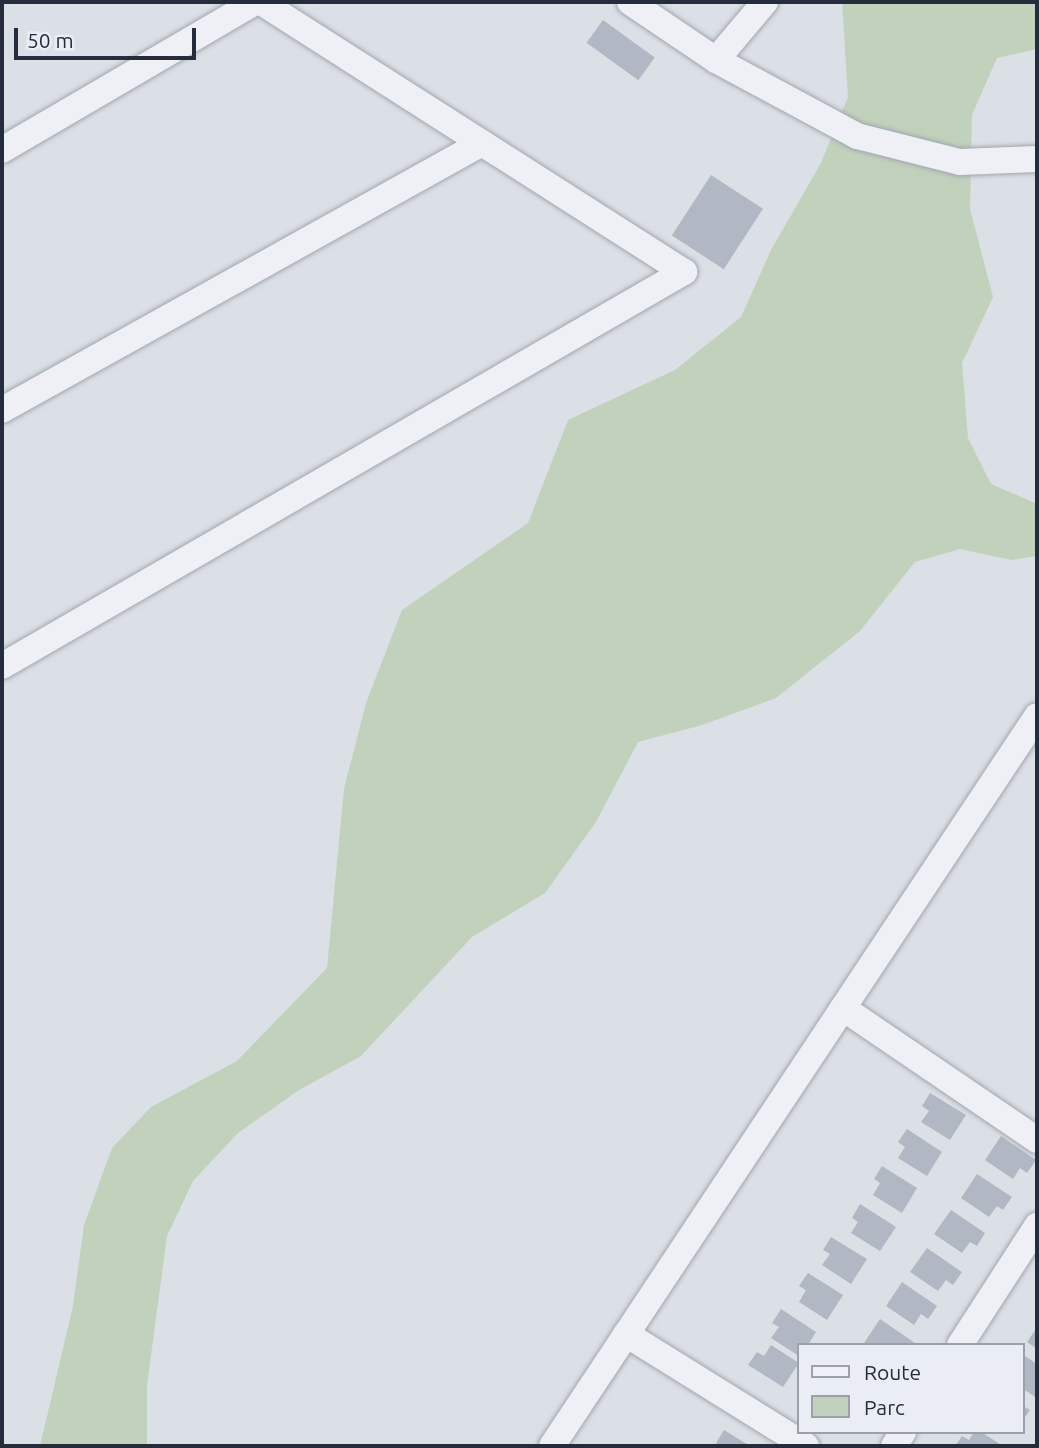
<!DOCTYPE html>
<html>
<head>
<meta charset="utf-8">
<style>
  body { margin:0 }
  #map { position:relative; width:1039px; height:1448px; overflow:hidden; background:#dbdfe6; font-family:Ubuntu,sans-serif }
  div>[style] { position:absolute }
  .green>* { inset:0; background:#c1d1bc }
  .building>* { inset:0; background:#b2b8c3; transform-origin:0 0 }
  .roads { filter:drop-shadow(0 0 2px #a1a6b0) drop-shadow(0 0 2px #a1a6b0) }
  .minor>* { height:26px; margin:-13px; padding:0 13px; transform-origin:13px; border-radius:13px; background:#eef0f5 }
  span { translate:-50% -50%; white-space:nowrap; text-align:center; line-height:1.15; -webkit-text-stroke:7px #eaeef4; paint-order:stroke }
  .frame { position:absolute; inset:0; border:4px solid #252d3d; pointer-events:none }
  .legend { position:absolute; left:797px; top:1343px; width:228px; height:91px; box-sizing:border-box; background:#eaeef4; border:2px solid #9ba1ab; margin:0; padding:9px 12px; list-style:none; font-size:21px; color:#252d3d }
  .legend li { display:flex; align-items:center; gap:14px; height:35px }
  .legend b { width:35px; border:2px solid #9ba1ab }
  .scale { position:absolute; left:14px; top:28px; width:182px; height:32px; box-sizing:border-box; border:4px solid #252d3d; border-top:0; padding-left:9px; font-size:21px; line-height:24px; white-space:nowrap; color:#252d3d; -webkit-text-stroke:5px #eaeef4; paint-order:stroke }
</style>
</head>
<body>
<div id="map">
  <div class="green">
    <div style="clip-path:polygon(842px 2px,1037px 2px,1037px 49px,997px 58px,972px 115px,970px 209px,993px 297px,962px 363px,968px 438px,991px 484px,1037px 504px,1037px 556px,1012px 560px,960px 549px,915px 562px,860px 631px,776px 698px,702px 725px,638px 742px,596px 822px,545px 893px,472px 937px,361px 1056px,299px 1090px,238px 1133px,193px 1181px,167px 1236px,147px 1385px,147px 1446px,40px 1446px,73px 1306px,84px 1225px,112px 1148px,151px 1107px,237px 1061px,327px 968px,344px 789px,366px 703px,402px 610px,528px 523px,568px 420px,675px 370px,741px 317px,771px 250px,821px 163px,848px 97px)"></div>
  </div>
  <div class="building">
    <div style="left:603px;top:20px;width:64px;height:28px;rotate:36deg"></div>
    <div style="left:711px;top:175px;width:62px;height:72px;rotate:33deg"></div>
    <div style="clip-path:polygon(930px 1093px,966px 1115px,950px 1140px,921px 1122px,929px 1111px,922px 1106px)"></div>
    <div style="clip-path:polygon(907px 1129px,942px 1152px,927px 1176px,898px 1158px,905px 1147px,898px 1142px)"></div>
    <div style="clip-path:polygon(1001px 1136px,1036px 1160px,1027px 1173px,1020px 1168px,1013px 1179px,985px 1160px)"></div>
    <div style="clip-path:polygon(882px 1166px,917px 1188px,902px 1213px,873px 1195px,880px 1183px,874px 1179px)"></div>
    <div style="clip-path:polygon(977px 1174px,1012px 1197px,1003px 1210px,997px 1206px,989px 1217px,961px 1198px)"></div>
    <div style="clip-path:polygon(860px 1204px,896px 1227px,880px 1251px,851px 1233px,858px 1222px,852px 1218px)"></div>
    <div style="clip-path:polygon(951px 1210px,985px 1233px,977px 1246px,970px 1242px,962px 1253px,934px 1234px)"></div>
    <div style="clip-path:polygon(831px 1237px,867px 1259px,851px 1284px,822px 1265px,830px 1254px,823px 1250px)"></div>
    <div style="clip-path:polygon(927px 1248px,962px 1272px,953px 1285px,946px 1280px,938px 1291px,910px 1272px)"></div>
    <div style="clip-path:polygon(808px 1273px,843px 1295px,827px 1320px,799px 1302px,806px 1290px,799px 1286px)"></div>
    <div style="clip-path:polygon(902px 1282px,937px 1306px,928px 1319px,921px 1314px,914px 1325px,886px 1306px)"></div>
    <div style="clip-path:polygon(781px 1309px,816px 1332px,808px 1345px,799px 1345px,799px 1356px,771px 1338px,779px 1327px,772px 1323px)"></div>
    <div style="clip-path:polygon(880px 1319px,915px 1343px,913px 1345px,864px 1343px)"></div>
    <div style="clip-path:polygon(1036px 1329px,1037px 1330px,1037px 1349px,1027px 1342px)"></div>
    <div style="clip-path:polygon(771px 1345px,799px 1363px,783px 1387px,748px 1365px,757px 1352px,764px 1356px)"></div>
    <div style="clip-path:polygon(1025px 1356px,1037px 1364px,1037px 1398px,1023px 1389px)"></div>
    <div style="clip-path:polygon(1023px 1406px,1030px 1410px,1023px 1420px)"></div>
    <div style="clip-path:polygon(724px 1430px,750px 1446px,720px 1446px,716px 1443px)"></div>
    <div style="clip-path:polygon(974px 1432px,981px 1432px,1003px 1446px,955px 1446px,962px 1436px,969px 1440px)"></div>
  </div>
  <div class="roads">
    <div class="minor">
      <div style="left:630px;top:2px;width:104px;rotate:34deg"></div>
      <div style="left:716px;top:60px;width:160px;rotate:28.3deg"></div>
      <div style="left:857px;top:136px;width:106px;rotate:14.2deg"></div>
      <div style="left:960px;top:162px;width:77px;rotate:-2.2deg"></div>
      <div style="left:716px;top:60px;width:76px;rotate:-49.8deg"></div>
      <div style="left:2px;top:150px;width:293px;rotate:-30.3deg"></div>
      <div style="left:2px;top:410px;width:549px;rotate:-29.08deg"></div>
      <div style="left:2px;top:666px;width:788px;rotate:-30.02deg"></div>
      <div style="left:684px;top:272px;width:502px;rotate:-147.45deg"></div>
      <div style="left:843px;top:1008px;width:235px;rotate:34.2deg"></div>
      <div style="left:626px;top:1334px;width:212px;rotate:31.9deg"></div>
      <div style="left:960px;top:1345px;width:142px;rotate:-57.1deg"></div>
      <div style="left:552px;top:1446px;width:876px;rotate:-56.4deg"></div>
      <div style="left:894px;top:1446px;width:17px;rotate:-57deg"></div>
    </div>
  </div>
  <div class="frame"></div>
  <ul class="legend">
  <li><b style="height:9px;background:#eef0f5"></b>Route</li>
  <li><b style="height:19px;background:#c1d1bc"></b>Parc</li>
  </ul>
  <div class="scale">50 m</div>
</div>
</body>
</html>
